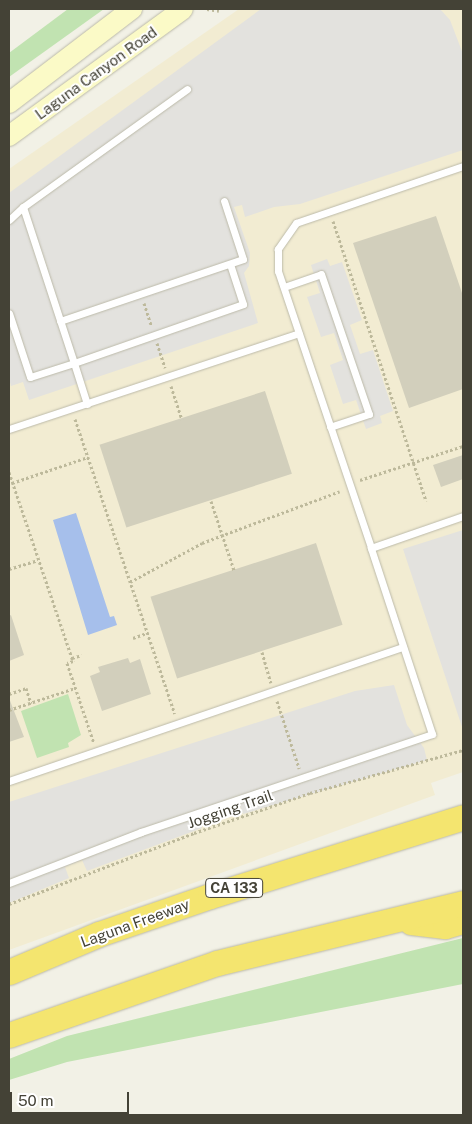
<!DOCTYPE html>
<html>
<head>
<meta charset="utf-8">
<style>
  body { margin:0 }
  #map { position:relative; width:472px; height:1124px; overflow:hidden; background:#f2f1e6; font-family:"Public Sans",sans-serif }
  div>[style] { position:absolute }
  .commercial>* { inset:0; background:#f2ecd2 }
  .green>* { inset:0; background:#c1e3b1 }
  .parking>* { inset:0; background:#e3e2de }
  .water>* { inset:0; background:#a6bfeb }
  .building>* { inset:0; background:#d2cfbc; transform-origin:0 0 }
  .path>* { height:3px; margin-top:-1.5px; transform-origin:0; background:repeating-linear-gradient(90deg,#bdb99b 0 2.5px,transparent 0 5px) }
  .roads { filter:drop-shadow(0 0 1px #bcbaa9) drop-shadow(0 0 1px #bcbaa9) }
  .lane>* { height:7px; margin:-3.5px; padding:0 3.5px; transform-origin:3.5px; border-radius:3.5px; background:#fff }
  .secondary>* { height:20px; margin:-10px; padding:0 10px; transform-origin:10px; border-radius:10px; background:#fbfac7 }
  .highway>* { height:25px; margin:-12.5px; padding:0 12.5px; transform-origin:12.5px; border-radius:12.5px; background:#f4e56f }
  span { translate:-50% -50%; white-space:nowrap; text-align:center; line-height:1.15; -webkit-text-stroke:4px #fff; paint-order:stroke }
  .shield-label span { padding:1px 4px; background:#fff; border:1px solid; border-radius:4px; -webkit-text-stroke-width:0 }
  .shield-label { font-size:14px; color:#444236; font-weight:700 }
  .street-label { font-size:15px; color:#444236 }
  .frame { position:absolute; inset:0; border:10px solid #444236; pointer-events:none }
  .scale { position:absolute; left:10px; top:1092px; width:119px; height:22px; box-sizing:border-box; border:2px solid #444236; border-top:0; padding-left:6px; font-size:15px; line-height:18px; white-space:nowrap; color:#444236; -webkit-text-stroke:4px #fff; paint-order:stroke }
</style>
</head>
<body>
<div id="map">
  <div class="commercial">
    <div style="clip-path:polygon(239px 9px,463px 9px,463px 772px,431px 783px,435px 795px,9px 950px,9px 169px)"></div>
  </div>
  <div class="green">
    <div style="clip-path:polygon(68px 9px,104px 9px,9px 77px,9px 53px)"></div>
    <div style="clip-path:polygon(68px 694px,81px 735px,68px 743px,69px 747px,37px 758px,21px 711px)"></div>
    <div style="clip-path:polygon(463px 938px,463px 984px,67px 1062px,9px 1080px,9px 1059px,67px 1036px)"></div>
  </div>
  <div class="parking">
    <div style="clip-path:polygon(261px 9px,440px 9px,450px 20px,463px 54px,463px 150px,300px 204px,274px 207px,245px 217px,242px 205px,234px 207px,250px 253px,249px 266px,244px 273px,258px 323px,29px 400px,23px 382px,11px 386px,9px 379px,9px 193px)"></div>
    <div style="clip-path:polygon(327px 259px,330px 266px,342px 262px,362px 320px,350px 325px,360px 354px,373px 350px,393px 411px,380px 416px,382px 423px,366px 429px,356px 400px,343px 404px,330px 365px,343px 360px,334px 333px,321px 337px,307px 297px,320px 293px,311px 265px)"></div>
    <div style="clip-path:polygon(463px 530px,463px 730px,403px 549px)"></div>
    <div style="clip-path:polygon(394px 685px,407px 725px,424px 748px,427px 760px,243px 814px,239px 803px,198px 817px,202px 828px,87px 871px,82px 860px,65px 867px,69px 878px,9px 903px,9px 802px,355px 691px)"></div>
  </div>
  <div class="water">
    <div style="clip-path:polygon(76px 513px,110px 617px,114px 616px,117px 625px,88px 635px,53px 520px)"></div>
  </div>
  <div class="building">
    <div style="clip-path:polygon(436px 216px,463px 296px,463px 389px,409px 408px,353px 243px)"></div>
    <div style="left:265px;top:391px;width:87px;height:174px;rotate:72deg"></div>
    <div style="clip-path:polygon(463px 455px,463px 479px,441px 487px,433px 465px)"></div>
    <div style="left:316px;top:543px;width:86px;height:174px;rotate:72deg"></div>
    <div style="clip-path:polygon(11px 615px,24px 655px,9px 661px,9px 616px)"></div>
    <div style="clip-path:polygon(128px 658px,130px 663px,140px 659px,151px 694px,102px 711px,90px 676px,100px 672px,98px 667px)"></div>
    <div style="clip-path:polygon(9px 698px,24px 737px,9px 742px)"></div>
  </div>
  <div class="path">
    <div style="left:207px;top:9px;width:12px;rotate:9deg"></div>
    <div style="left:333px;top:221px;width:295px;rotate:71.6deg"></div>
    <div style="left:144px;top:303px;width:23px;rotate:72deg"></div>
    <div style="left:157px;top:343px;width:26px;rotate:72deg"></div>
    <div style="left:171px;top:386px;width:35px;rotate:72deg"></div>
    <div style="left:75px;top:419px;width:311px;rotate:71.3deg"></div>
    <div style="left:9px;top:472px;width:200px;rotate:71.3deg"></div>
    <div style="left:73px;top:661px;width:6px;rotate:162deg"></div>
    <div style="left:67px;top:663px;width:84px;rotate:71.4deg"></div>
    <div style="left:360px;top:480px;width:108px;rotate:-18.3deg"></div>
    <div style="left:12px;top:483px;width:80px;rotate:-18.9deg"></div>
    <div style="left:211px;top:501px;width:73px;rotate:71.6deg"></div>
    <div style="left:9px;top:569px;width:30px;rotate:-17deg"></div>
    <div style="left:130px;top:582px;width:82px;rotate:-28.4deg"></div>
    <div style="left:202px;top:543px;width:147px;rotate:-20.6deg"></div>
    <div style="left:133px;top:638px;width:15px;rotate:-20deg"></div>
    <div style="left:262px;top:652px;width:32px;rotate:74deg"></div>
    <div style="left:72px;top:658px;width:10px;rotate:-17deg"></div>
    <div style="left:9px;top:694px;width:18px;rotate:-19deg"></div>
    <div style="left:26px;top:688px;width:16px;rotate:72deg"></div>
    <div style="left:277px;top:701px;width:71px;rotate:71.8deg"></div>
    <div style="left:9px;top:710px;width:70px;rotate:-18.4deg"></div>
    <div style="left:9px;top:904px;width:198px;rotate:-21deg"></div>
    <div style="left:194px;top:833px;width:123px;rotate:-19deg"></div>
    <div style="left:310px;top:793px;width:159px;rotate:-15.7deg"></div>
  </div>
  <div class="roads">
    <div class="lane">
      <div style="left:463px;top:166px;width:176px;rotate:161.2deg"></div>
      <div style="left:296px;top:223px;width:32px;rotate:125deg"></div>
      <div style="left:278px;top:249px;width:22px;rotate:90deg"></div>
      <div style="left:278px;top:271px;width:292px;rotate:71.4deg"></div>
      <div style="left:371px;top:548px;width:97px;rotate:-19.2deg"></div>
      <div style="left:23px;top:207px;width:202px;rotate:-35.7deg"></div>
      <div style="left:9px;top:220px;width:19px;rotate:-43deg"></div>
      <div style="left:23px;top:207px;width:164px;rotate:71.9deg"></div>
      <div style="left:74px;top:363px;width:46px;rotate:162.3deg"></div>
      <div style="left:30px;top:377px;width:67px;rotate:-108.2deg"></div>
      <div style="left:284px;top:287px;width:39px;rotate:-19deg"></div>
      <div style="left:321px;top:274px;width:148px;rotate:71.1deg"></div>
      <div style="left:369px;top:414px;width:41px;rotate:161.6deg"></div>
      <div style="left:60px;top:321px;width:193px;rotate:-18.7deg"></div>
      <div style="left:243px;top:259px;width:61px;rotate:-108.1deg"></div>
      <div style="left:87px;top:404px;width:43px;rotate:-107.6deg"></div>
      <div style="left:74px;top:363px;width:179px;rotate:-19.2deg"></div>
      <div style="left:243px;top:304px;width:42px;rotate:-108deg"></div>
      <div style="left:9px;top:429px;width:305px;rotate:-18.3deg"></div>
      <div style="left:9px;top:781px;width:416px;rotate:-18.8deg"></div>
      <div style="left:9px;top:883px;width:142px;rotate:-21.1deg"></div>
      <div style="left:141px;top:832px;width:307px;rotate:-18.6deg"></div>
      <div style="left:432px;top:734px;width:196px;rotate:-108.2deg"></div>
    </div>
    <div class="secondary">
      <div style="left:9px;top:103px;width:155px;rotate:-37.4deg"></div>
      <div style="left:9px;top:136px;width:215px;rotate:-36.1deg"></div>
    </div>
    <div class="highway">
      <div style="left:411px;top:922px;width:34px;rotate:7deg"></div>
      <div style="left:445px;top:926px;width:19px;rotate:-16deg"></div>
      <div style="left:9px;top:972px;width:98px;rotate:-22.9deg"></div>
      <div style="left:99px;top:934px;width:117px;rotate:-18.9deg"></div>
      <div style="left:210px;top:896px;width:265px;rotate:-17.3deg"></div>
      <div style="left:9px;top:1035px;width:220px;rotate:-19.1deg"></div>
      <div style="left:217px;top:963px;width:253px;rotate:-13.7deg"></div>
    </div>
  </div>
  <div class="shield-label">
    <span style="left:234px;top:888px">CA 133</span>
  </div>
  <div class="street-label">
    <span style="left:96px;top:73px;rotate:-36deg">Laguna Canyon Road</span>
    <span style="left:230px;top:809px;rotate:-19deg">Jogging Trail</span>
    <span style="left:135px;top:923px;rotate:-20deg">Laguna Freeway</span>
  </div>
  <div class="frame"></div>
  <div class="scale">50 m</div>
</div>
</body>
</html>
